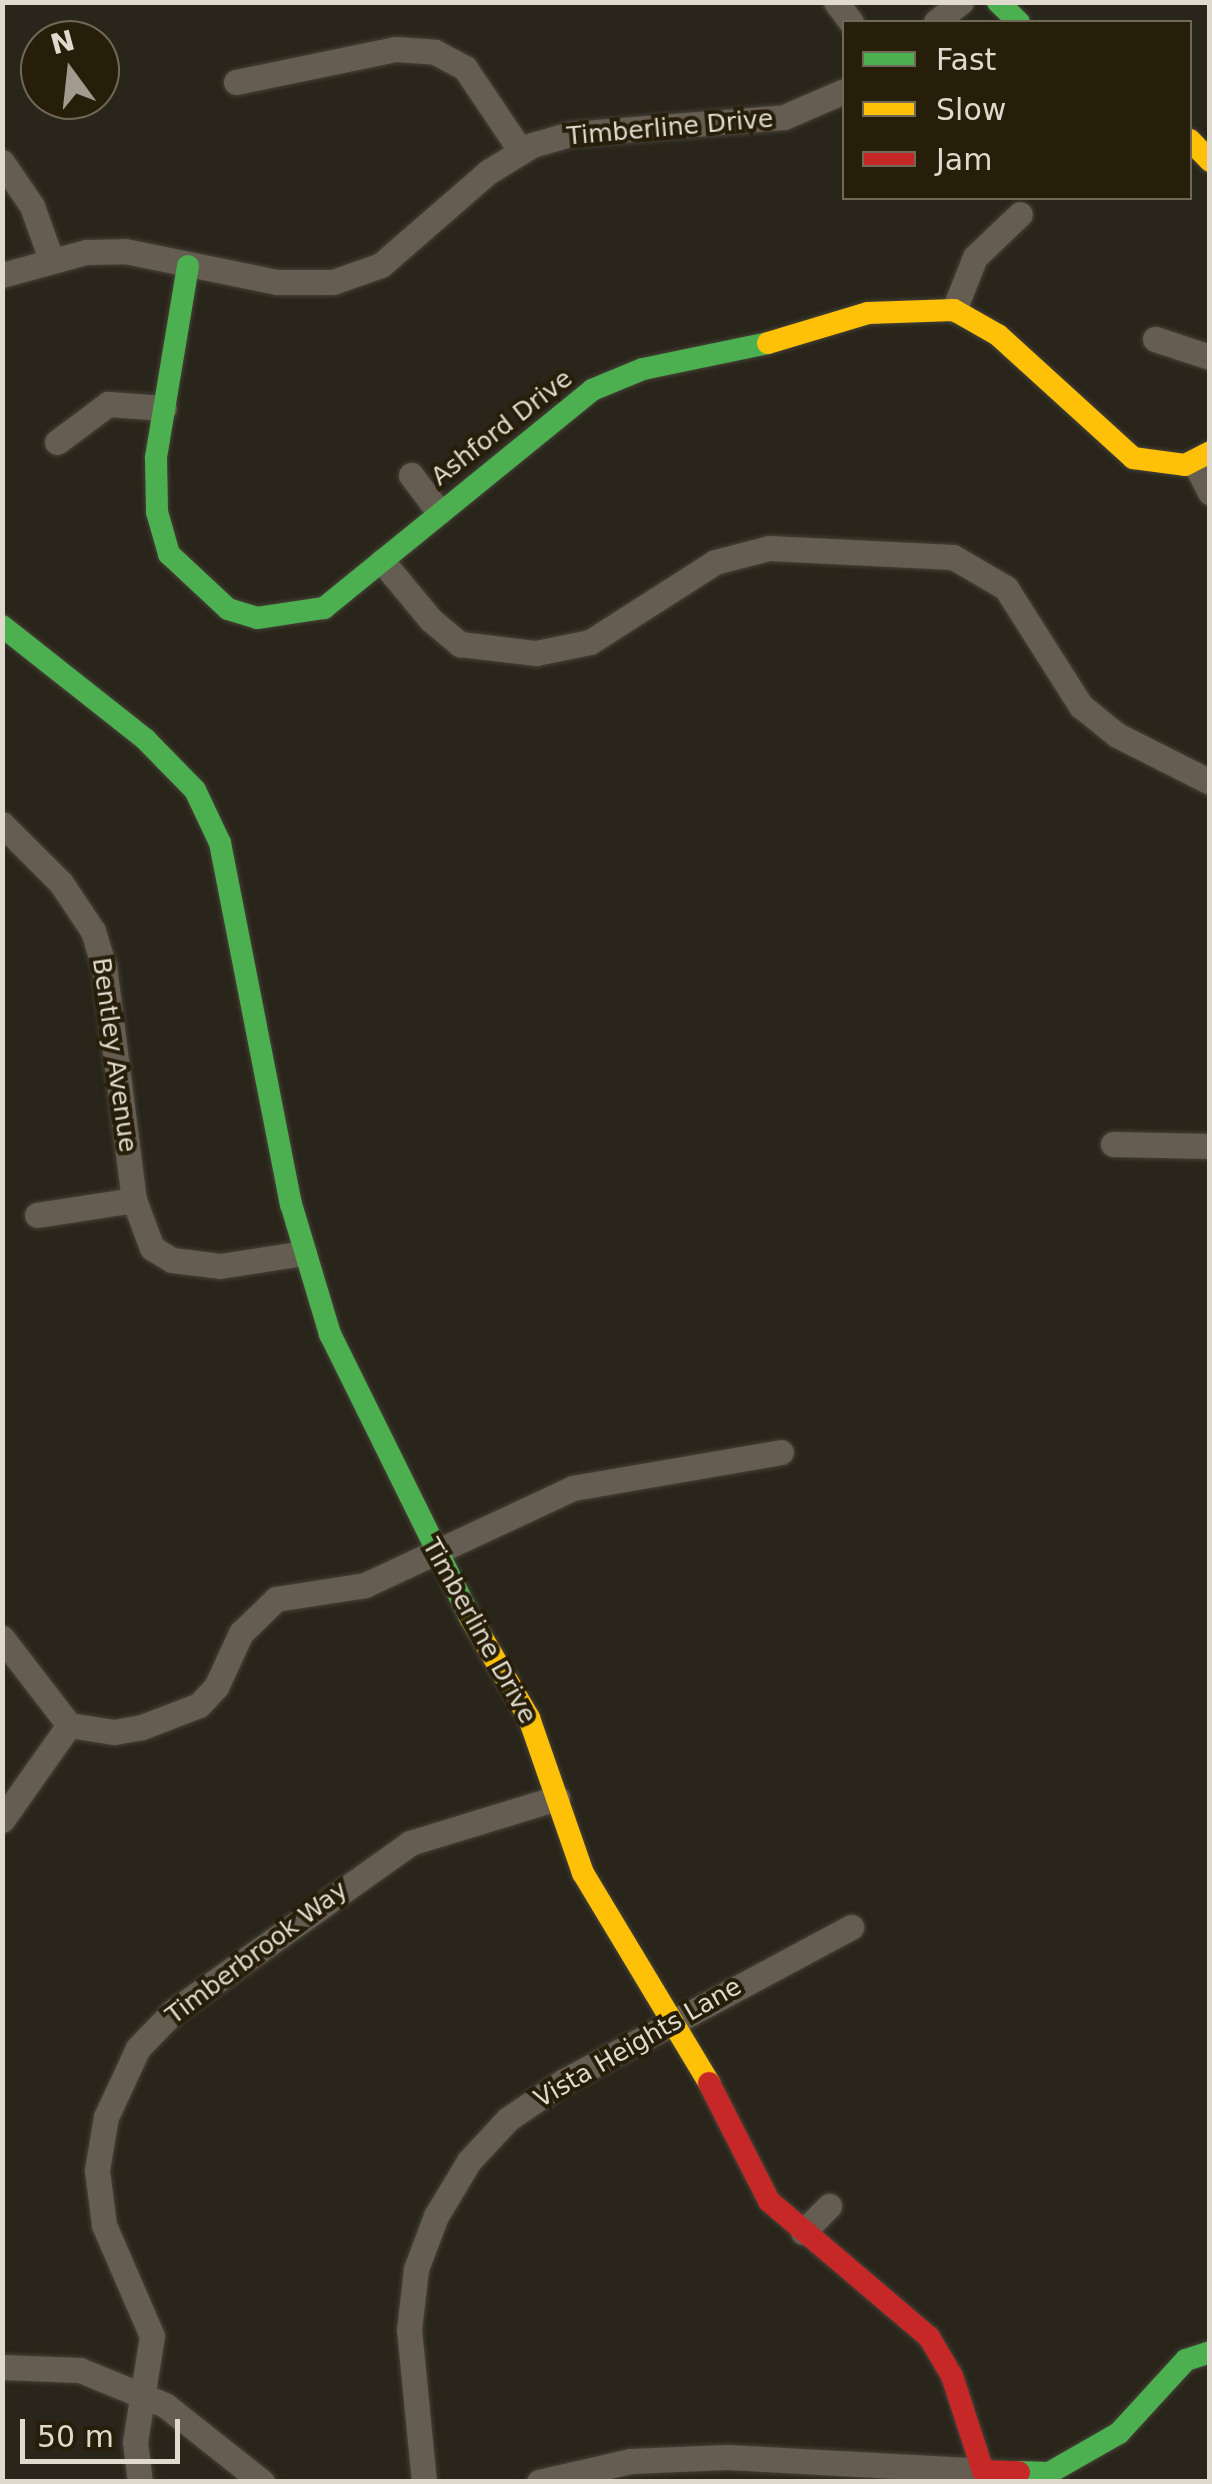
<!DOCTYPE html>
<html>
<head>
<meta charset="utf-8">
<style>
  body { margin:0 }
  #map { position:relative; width:1212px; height:2484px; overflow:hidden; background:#2a251a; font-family:"DejaVu Sans",sans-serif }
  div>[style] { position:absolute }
  .roads { filter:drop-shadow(0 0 2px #454138) drop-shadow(0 0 2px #454138) }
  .street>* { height:25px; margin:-12.5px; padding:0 12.5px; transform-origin:12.5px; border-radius:12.5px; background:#655c52 }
  .fast>* { height:22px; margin:-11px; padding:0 11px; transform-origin:11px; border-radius:11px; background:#4caf50 }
  .slow>* { height:22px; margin:-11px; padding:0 11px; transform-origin:11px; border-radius:11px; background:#ffc107 }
  .jam>* { height:22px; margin:-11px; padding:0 11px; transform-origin:11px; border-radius:11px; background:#c62828 }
  span { translate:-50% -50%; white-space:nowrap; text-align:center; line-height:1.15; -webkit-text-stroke:8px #271e0a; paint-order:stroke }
  .street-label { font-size:25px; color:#dfdacd }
  .frame { position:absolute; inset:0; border:5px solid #dfdacd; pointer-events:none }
  .legend { position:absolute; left:842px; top:20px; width:350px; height:180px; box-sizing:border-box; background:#271e0a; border:2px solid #716958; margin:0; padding:12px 18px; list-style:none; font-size:30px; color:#dfdacd }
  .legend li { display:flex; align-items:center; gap:20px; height:50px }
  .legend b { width:50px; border:2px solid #716958 }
  .north { position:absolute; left:20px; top:20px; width:100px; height:100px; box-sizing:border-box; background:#271e0a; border:2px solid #716958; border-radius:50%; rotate:345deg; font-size:28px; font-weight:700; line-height:40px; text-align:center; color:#dfdacd }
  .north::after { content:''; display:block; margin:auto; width:35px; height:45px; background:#a09b8e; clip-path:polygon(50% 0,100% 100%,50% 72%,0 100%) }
  .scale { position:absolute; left:20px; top:2419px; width:160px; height:45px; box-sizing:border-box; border:5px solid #dfdacd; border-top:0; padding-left:12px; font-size:30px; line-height:35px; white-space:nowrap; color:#dfdacd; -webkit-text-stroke:8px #271e0a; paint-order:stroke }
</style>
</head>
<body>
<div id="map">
  <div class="roads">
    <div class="street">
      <div style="left:836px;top:2px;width:25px;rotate:53deg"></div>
      <div style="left:936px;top:22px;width:32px;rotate:-39deg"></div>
      <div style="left:236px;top:82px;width:163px;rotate:-11.7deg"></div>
      <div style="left:396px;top:49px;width:39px;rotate:4deg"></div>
      <div style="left:435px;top:52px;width:34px;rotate:28deg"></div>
      <div style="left:465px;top:68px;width:99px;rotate:56.1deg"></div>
      <div style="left:2px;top:162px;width:53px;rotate:55.7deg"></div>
      <div style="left:32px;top:206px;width:56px;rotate:70.3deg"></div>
      <div style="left:2px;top:275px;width:87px;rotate:-15.3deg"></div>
      <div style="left:86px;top:252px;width:39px;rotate:-1deg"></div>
      <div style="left:125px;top:251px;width:155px;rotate:11.5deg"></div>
      <div style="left:277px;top:282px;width:56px"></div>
      <div style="left:333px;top:282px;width:51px;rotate:-19.5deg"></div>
      <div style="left:381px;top:265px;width:142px;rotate:-41deg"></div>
      <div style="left:488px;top:172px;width:52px;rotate:-31.5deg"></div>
      <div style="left:532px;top:145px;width:40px;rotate:-16deg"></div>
      <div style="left:570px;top:134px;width:215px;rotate:-4.5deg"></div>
      <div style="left:784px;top:117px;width:65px;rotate:-23.4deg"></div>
      <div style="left:954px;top:310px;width:57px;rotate:-68.4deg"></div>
      <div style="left:975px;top:257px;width:62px;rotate:-43.7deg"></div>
      <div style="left:1155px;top:339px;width:58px;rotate:18.1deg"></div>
      <div style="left:57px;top:442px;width:64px;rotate:-36.7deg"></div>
      <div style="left:108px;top:404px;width:56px;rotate:4.1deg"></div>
      <div style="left:1195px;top:463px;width:33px;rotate:63deg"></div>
      <div style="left:411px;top:475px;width:46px;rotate:52.9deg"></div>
      <div style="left:382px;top:561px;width:77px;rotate:50.3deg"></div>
      <div style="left:431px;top:620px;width:38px;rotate:40deg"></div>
      <div style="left:460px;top:644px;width:77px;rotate:6.8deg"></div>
      <div style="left:536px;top:653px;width:55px;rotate:-11.5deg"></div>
      <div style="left:590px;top:642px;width:148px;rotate:-32.6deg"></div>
      <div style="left:715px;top:562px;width:56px;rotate:-14.5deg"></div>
      <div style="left:769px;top:548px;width:184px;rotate:2.8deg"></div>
      <div style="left:953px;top:557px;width:61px;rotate:30.3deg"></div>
      <div style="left:1006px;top:588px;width:140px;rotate:57.6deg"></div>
      <div style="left:1081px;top:706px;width:46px;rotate:38.9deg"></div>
      <div style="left:1117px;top:735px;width:104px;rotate:26.8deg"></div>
      <div style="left:2px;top:824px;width:83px;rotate:45deg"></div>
      <div style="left:61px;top:883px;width:58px;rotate:56.3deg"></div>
      <div style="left:93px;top:931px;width:37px;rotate:73deg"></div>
      <div style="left:104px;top:966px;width:236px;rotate:82.7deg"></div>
      <div style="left:134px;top:1200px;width:51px;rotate:69.4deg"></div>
      <div style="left:152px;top:1248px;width:23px;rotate:31deg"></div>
      <div style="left:172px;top:1260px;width:48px;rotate:7.1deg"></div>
      <div style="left:220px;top:1266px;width:85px;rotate:-8.8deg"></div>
      <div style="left:1113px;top:1144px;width:97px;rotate:1.2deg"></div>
      <div style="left:37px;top:1215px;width:98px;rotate:-8.8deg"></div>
      <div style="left:2px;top:1638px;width:110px;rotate:52.4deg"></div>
      <div style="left:69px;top:1725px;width:46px;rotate:8.8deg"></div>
      <div style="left:114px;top:1732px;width:28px;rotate:-10deg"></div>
      <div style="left:142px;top:1727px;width:61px;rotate:-21.1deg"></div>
      <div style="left:199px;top:1705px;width:25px;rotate:-47deg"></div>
      <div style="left:216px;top:1687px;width:60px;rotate:-65.2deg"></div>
      <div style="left:241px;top:1633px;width:49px;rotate:-44.2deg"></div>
      <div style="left:276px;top:1599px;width:90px;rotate:-8.9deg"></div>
      <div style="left:365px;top:1585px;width:230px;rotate:-25deg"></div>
      <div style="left:573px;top:1488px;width:211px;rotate:-9.8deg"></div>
      <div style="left:2px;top:1820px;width:116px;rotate:-54.8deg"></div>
      <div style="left:803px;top:2232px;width:37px;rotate:-45deg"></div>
      <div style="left:2px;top:2367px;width:78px;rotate:2.2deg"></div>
      <div style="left:80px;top:2370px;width:92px;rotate:22.4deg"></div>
      <div style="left:165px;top:2405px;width:124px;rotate:38.4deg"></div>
      <div style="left:140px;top:2482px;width:40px;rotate:-97.1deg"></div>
      <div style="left:135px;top:2442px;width:107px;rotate:-80.9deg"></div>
      <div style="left:152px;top:2336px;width:121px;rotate:-113.4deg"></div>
      <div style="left:104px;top:2225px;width:55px;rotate:-97.3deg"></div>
      <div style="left:97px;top:2170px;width:54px;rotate:-80.4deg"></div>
      <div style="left:106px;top:2117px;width:76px;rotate:-65.1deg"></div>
      <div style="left:138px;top:2048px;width:52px;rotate:-45.8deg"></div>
      <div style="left:174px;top:2011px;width:290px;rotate:-35.4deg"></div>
      <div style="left:410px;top:1843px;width:154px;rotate:-17deg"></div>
      <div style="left:424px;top:2482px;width:153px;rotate:-95.6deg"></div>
      <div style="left:409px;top:2330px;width:61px;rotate:-83.5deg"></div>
      <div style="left:416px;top:2269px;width:57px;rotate:-69.3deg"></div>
      <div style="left:436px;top:2216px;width:64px;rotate:-59deg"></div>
      <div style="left:469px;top:2161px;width:57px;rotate:-47.1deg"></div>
      <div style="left:508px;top:2119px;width:68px;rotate:-34.2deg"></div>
      <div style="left:564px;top:2081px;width:326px;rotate:-28.2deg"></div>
      <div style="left:539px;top:2482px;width:94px;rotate:-12.9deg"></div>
      <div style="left:631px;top:2461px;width:96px;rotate:-2.4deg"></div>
      <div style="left:727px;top:2457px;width:256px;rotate:3.1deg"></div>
      <div style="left:983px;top:2471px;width:11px;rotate:75deg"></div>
    </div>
    <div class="fast">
      <div style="left:998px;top:2px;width:29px;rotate:44deg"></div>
      <div style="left:188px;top:266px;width:195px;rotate:99.5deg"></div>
      <div style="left:156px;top:458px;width:54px;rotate:88.9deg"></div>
      <div style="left:157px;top:512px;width:44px;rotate:74.1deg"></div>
      <div style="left:169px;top:554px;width:81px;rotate:43deg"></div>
      <div style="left:228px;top:609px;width:30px;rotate:17deg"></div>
      <div style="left:257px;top:618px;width:68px;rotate:-8.5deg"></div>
      <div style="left:324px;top:608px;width:345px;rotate:-39.1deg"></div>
      <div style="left:592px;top:390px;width:55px;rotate:-22.4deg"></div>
      <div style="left:643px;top:369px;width:128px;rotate:-11.7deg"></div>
      <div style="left:2px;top:626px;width:182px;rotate:38.3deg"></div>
      <div style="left:145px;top:739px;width:71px;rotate:45.6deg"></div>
      <div style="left:195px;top:790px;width:59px;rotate:64.7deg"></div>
      <div style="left:220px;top:843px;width:368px;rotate:78.9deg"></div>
      <div style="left:291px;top:1204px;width:136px;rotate:73.3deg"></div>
      <div style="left:330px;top:1334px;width:316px;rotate:63.7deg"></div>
      <div style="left:1019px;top:2472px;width:30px;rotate:2deg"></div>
      <div style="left:1049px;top:2473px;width:81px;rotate:-29.7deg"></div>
      <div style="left:1119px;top:2433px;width:99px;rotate:-47.5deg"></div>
      <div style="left:1186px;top:2360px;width:25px;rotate:-18deg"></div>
    </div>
    <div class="slow">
      <div style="left:1190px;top:140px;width:29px;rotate:46deg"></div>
      <div style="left:768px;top:343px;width:104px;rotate:-16.7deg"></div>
      <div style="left:868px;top:313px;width:86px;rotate:-2deg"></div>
      <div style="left:954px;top:310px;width:51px;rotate:29.6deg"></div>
      <div style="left:998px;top:335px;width:183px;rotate:42.3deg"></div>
      <div style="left:1133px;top:458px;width:52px;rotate:7.7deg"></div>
      <div style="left:1185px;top:465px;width:28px;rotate:-27deg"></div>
      <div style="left:470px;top:1617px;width:117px;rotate:59.7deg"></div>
      <div style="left:529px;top:1718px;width:164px;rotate:70.8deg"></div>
      <div style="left:583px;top:1873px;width:245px;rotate:59deg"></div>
    </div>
    <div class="jam">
      <div style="left:709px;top:2083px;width:132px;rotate:63deg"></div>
      <div style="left:769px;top:2201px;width:210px;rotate:40.4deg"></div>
      <div style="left:929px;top:2337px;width:45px;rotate:59.5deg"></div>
      <div style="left:952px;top:2376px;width:100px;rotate:71.9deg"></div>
      <div style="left:983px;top:2471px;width:36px;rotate:2deg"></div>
    </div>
  </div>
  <div class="street-label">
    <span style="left:670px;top:128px;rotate:-5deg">Timberline Drive</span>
    <span style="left:502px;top:428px;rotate:-38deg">Ashford Drive</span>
    <span style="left:114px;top:1055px;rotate:82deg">Bentley Avenue</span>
    <span style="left:479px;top:1631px;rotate:61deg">Timberline Drive</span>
    <span style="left:257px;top:1953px;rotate:-37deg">Timberbrook Way</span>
    <span style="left:638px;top:2043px;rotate:-30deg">Vista Heights Lane</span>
  </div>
  <div class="frame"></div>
  <ul class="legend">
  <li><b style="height:12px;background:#4caf50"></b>Fast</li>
  <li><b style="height:12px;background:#ffc107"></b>Slow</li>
  <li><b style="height:12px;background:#c62828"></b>Jam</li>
  </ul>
  <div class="north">N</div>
  <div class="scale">50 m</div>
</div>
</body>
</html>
